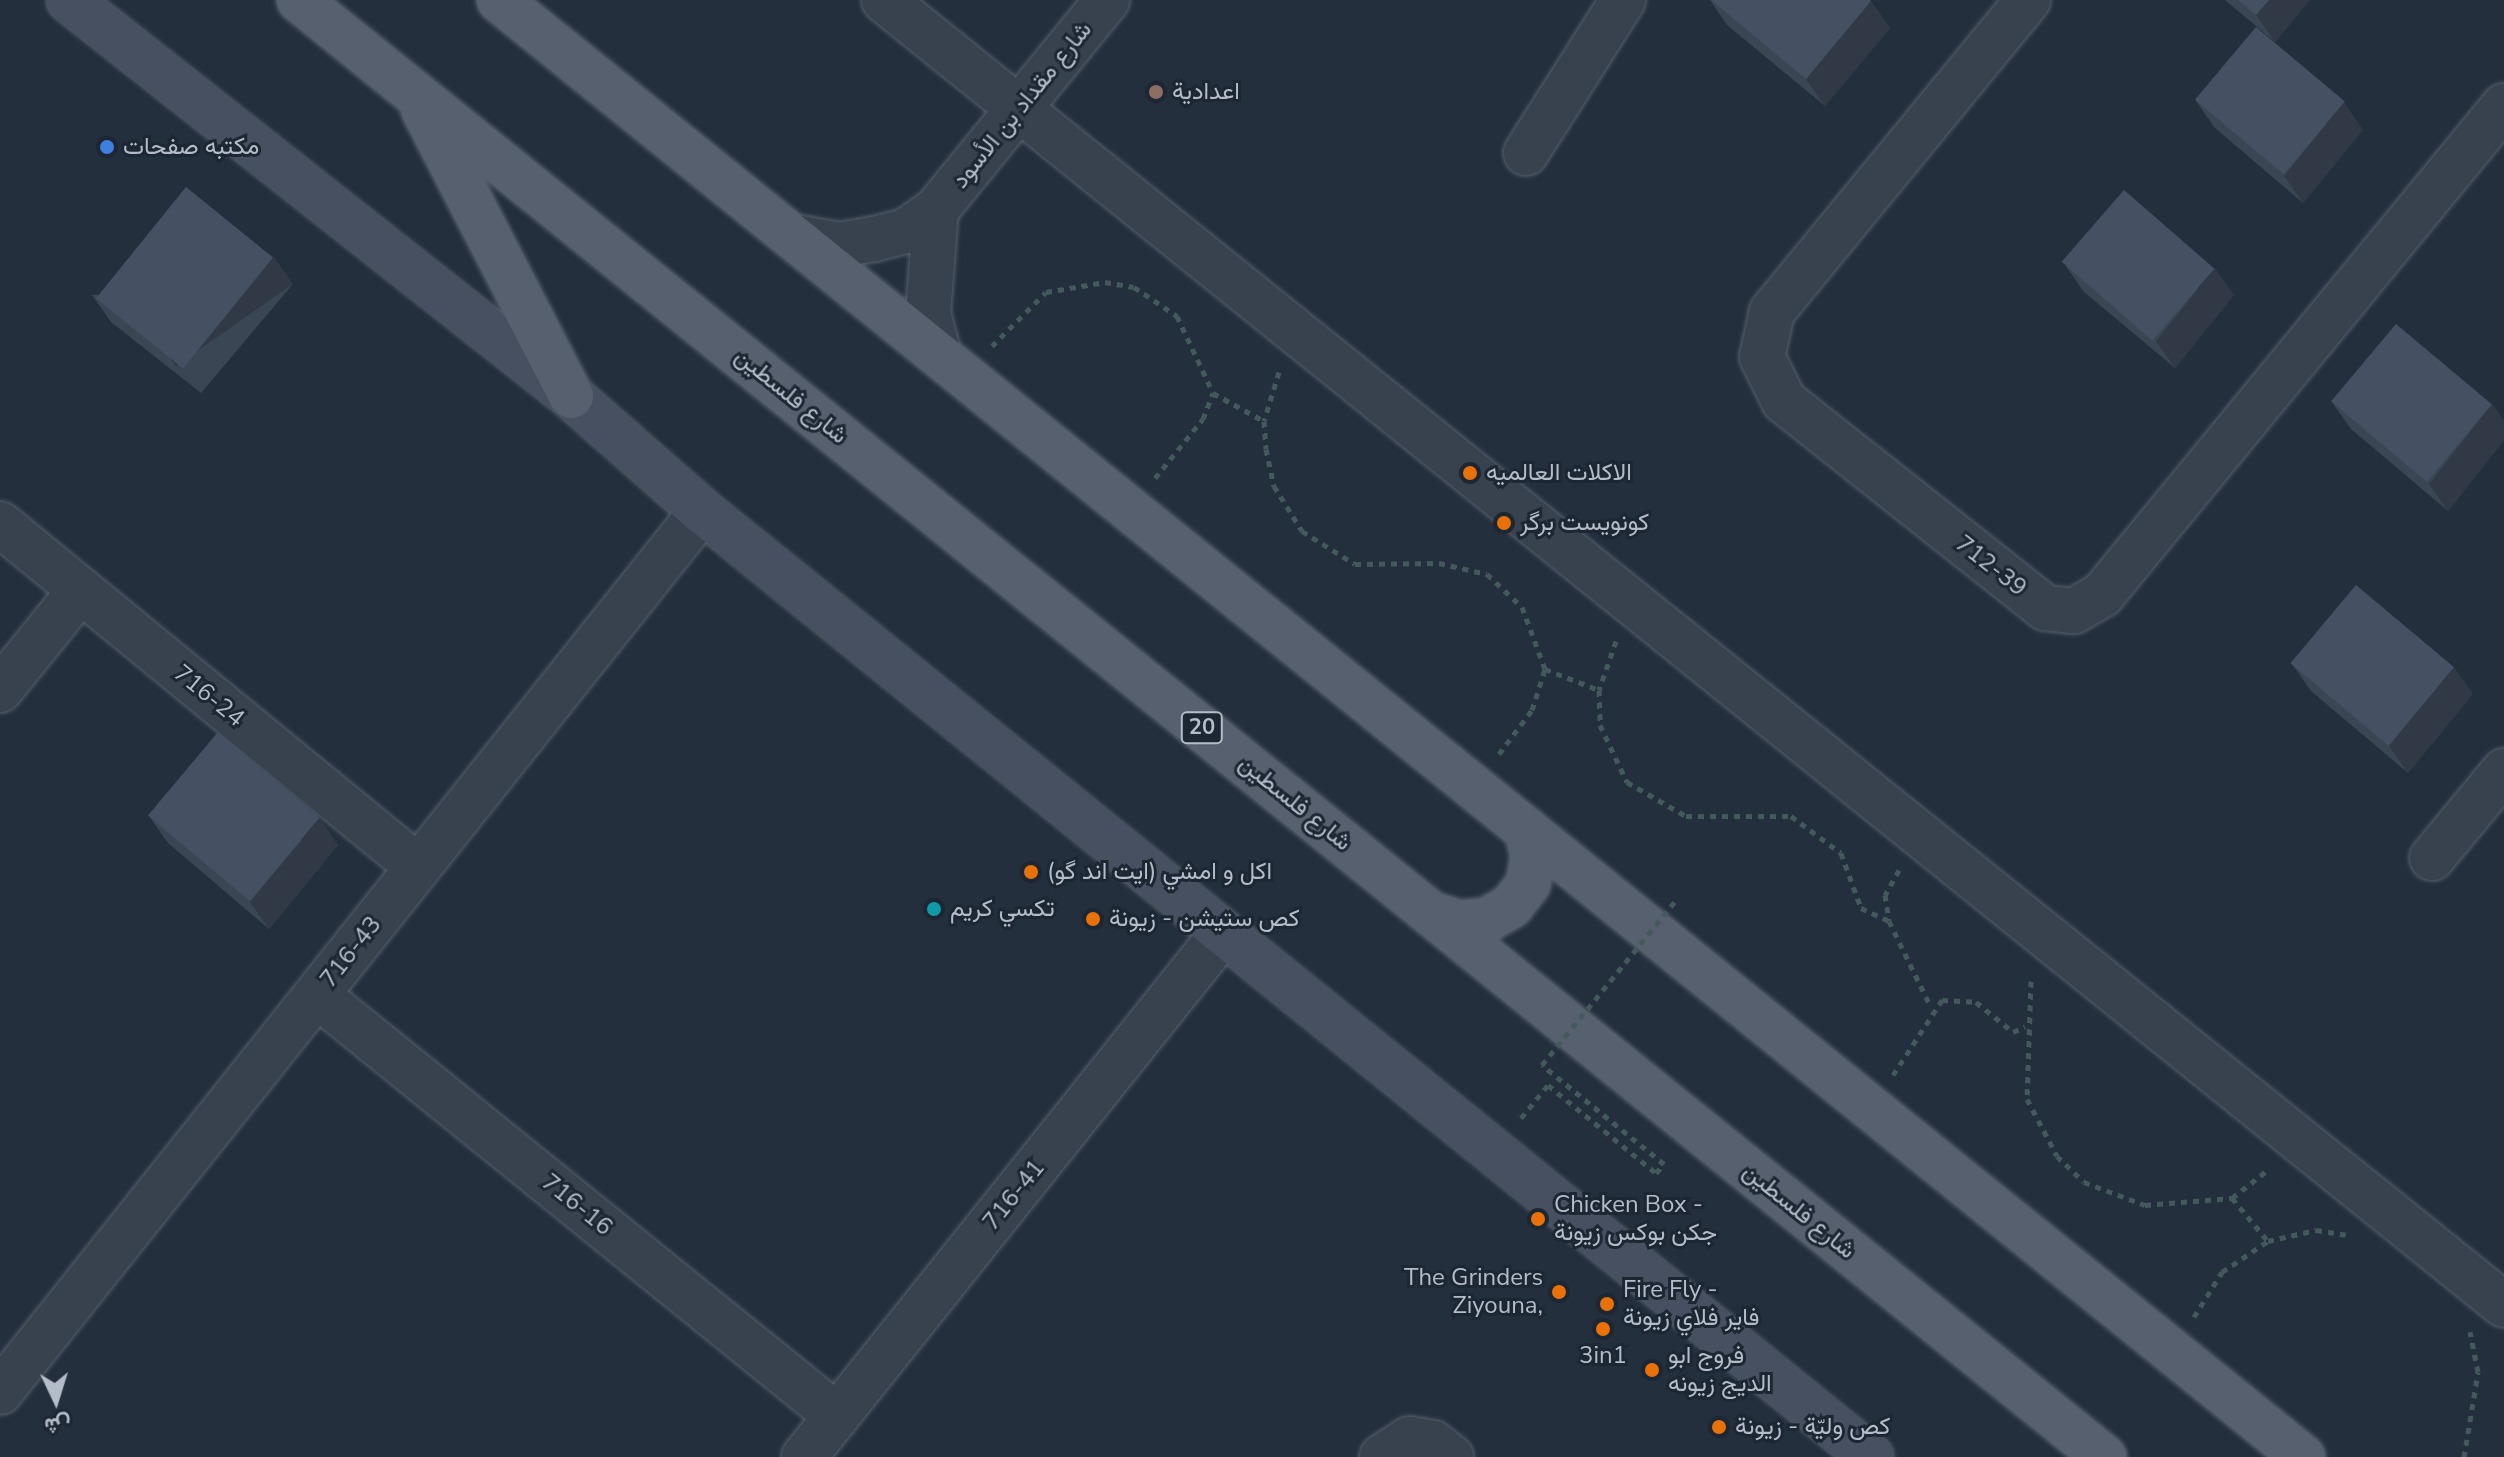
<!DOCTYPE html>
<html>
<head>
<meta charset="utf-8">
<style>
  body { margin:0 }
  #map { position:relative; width:2504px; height:1457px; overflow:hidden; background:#242f3e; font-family:"Nunito Sans",Vazirmatn,sans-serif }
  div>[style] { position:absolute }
  .path>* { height:5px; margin-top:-2.5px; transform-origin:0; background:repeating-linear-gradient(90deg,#44595c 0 6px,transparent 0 12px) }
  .roads { filter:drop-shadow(0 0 2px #565f6c) drop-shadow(0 0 2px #565f6c) }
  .street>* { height:44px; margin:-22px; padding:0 22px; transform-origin:22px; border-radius:22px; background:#38414e }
  .secondary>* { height:44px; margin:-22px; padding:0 22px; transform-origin:22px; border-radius:22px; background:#465061 }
  .primary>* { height:44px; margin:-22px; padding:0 22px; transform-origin:22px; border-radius:22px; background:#56606e }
  .path-bridge>* { height:5px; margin-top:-2.5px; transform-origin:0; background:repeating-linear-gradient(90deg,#44595c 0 6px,transparent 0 12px) }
  .wall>* { inset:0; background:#3b4654 }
  .shaded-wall>* { inset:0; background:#303945; transform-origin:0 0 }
  .building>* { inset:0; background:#455162; transform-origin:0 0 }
  .dots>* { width:22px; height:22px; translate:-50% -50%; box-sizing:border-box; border:4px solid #1d2633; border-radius:50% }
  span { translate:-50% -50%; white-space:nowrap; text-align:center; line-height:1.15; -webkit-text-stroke:6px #1d2633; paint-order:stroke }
  .shield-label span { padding:2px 6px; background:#1d2633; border:2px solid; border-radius:6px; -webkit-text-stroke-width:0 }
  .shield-label { font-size:22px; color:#b4bcc9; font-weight:700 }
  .poi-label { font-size:24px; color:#b4bcc9 }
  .left { translate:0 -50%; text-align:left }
  .right { translate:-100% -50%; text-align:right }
  .street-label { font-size:24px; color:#b4bcc9 }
  .north { position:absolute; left:16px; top:1361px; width:80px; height:80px; -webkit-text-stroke:6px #1d2633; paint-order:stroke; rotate:176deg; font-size:22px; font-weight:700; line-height:32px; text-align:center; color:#b4bcc9 }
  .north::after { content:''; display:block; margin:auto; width:28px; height:36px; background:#b4bcc9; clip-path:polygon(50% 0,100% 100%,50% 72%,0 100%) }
</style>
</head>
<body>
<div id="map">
  <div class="path">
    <div style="left:992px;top:346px;width:76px;rotate:-45deg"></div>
    <div style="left:1046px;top:292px;width:60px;rotate:-9.6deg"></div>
    <div style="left:1105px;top:282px;width:29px;rotate:10deg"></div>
    <div style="left:1134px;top:287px;width:52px;rotate:34deg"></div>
    <div style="left:1177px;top:316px;width:85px;rotate:64.9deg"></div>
    <div style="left:1279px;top:372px;width:51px;rotate:107deg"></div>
    <div style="left:1264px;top:421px;width:28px;rotate:86deg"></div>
    <div style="left:1266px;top:449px;width:38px;rotate:78deg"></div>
    <div style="left:1274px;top:486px;width:53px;rotate:58.1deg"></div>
    <div style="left:1302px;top:531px;width:62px;rotate:31.9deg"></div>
    <div style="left:1355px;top:564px;width:84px;rotate:-0.7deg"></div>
    <div style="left:1439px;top:563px;width:49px;rotate:12.9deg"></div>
    <div style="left:1487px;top:574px;width:48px;rotate:43.3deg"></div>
    <div style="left:1522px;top:607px;width:66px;rotate:69.6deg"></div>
    <div style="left:1155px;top:478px;width:76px;rotate:-50.9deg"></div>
    <div style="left:1203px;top:419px;width:28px;rotate:-69deg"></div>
    <div style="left:1213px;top:393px;width:58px;rotate:28.8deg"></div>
    <div style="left:1616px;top:641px;width:52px;rotate:109.1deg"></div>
    <div style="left:1599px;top:690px;width:35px;rotate:88deg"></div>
    <div style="left:1600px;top:725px;width:63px;rotate:64.7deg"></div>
    <div style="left:1627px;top:782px;width:68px;rotate:30deg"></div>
    <div style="left:1686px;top:816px;width:105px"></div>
    <div style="left:1791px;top:816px;width:62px;rotate:36.5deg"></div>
    <div style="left:1841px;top:853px;width:59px;rotate:70deg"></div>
    <div style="left:1861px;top:908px;width:31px;rotate:25deg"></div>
    <div style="left:1499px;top:754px;width:55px;rotate:-53.1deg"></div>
    <div style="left:1532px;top:710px;width:43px;rotate:-72.4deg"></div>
    <div style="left:1545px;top:669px;width:58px;rotate:21.3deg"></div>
    <div style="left:1899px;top:870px;width:29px;rotate:119deg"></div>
    <div style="left:1885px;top:895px;width:26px;rotate:81deg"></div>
    <div style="left:1889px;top:921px;width:96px;rotate:64deg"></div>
    <div style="left:2031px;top:981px;width:118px;rotate:91.9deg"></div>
    <div style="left:2027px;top:1099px;width:64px;rotate:62.2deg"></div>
    <div style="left:2057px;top:1156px;width:37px;rotate:44deg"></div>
    <div style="left:2084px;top:1182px;width:65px;rotate:20.7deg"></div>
    <div style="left:2145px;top:1205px;width:87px;rotate:-4.6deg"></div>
    <div style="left:2232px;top:1198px;width:56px;rotate:50.1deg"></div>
    <div style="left:1893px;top:1075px;width:90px;rotate:-56.8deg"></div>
    <div style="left:1942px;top:1000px;width:34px;rotate:3deg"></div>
    <div style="left:1976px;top:1002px;width:48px;rotate:39deg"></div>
    <div style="left:2013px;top:1032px;width:13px;rotate:-23deg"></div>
    <div style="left:1521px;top:1118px;width:43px;rotate:-50.7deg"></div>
    <div style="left:1548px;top:1085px;width:139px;rotate:39.2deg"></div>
    <div style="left:1656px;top:1173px;width:12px;rotate:-48deg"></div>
    <div style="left:1664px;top:1164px;width:157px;rotate:-140.9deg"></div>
    <div style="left:2232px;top:1198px;width:47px;rotate:-38.1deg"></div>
    <div style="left:2194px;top:1317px;width:53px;rotate:-58.1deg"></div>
    <div style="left:2222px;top:1272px;width:55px;rotate:-34deg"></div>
    <div style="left:2268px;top:1241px;width:49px;rotate:-12.9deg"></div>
    <div style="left:2316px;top:1230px;width:33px;rotate:9deg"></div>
    <div style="left:2464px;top:1457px;width:86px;rotate:-80.6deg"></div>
    <div style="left:2478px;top:1372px;width:41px;rotate:-101.3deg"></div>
  </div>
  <div class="roads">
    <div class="street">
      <div style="left:884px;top:0;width:2080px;rotate:38.85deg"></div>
      <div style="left:2028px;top:0;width:404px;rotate:129.4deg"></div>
      <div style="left:1772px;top:312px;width:46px;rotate:102.5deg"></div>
      <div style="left:1762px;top:357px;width:49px;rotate:63.4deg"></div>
      <div style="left:1784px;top:401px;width:333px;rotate:38.4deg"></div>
      <div style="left:2045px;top:608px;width:29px;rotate:6deg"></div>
      <div style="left:2074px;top:611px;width:32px;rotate:-30deg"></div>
      <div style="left:2102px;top:595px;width:633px;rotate:-50.58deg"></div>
      <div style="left:1526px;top:153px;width:181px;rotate:-57.6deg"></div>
      <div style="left:936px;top:210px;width:104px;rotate:94.4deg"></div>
      <div style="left:928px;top:314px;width:38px;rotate:75deg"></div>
      <div style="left:800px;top:238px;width:41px;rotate:9.9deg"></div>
      <div style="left:840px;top:245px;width:35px;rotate:-10deg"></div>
      <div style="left:874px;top:239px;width:33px;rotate:-14deg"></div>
      <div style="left:906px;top:231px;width:37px;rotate:-35deg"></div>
      <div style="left:936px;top:210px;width:271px;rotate:-50.8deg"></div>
      <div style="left:0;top:524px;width:541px;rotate:39.37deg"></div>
      <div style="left:0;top:690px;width:127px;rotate:-51.1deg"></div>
      <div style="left:2432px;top:858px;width:113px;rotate:-50.4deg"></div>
      <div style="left:317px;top:995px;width:669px;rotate:38.99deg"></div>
      <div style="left:0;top:1392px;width:1126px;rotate:-51.45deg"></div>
      <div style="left:804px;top:1457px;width:671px;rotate:-51.35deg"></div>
      <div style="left:1382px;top:1457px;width:33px;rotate:-33deg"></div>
      <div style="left:1410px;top:1439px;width:23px;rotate:10deg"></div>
      <div style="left:1433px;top:1443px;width:23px;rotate:38deg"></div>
    </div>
    <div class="secondary">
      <div style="left:69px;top:0;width:639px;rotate:38.27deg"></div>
      <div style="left:571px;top:396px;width:174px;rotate:41.3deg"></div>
      <div style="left:702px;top:511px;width:1504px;rotate:38.98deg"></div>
    </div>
    <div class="primary">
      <div style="left:299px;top:0;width:2320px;rotate:38.91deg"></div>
      <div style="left:499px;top:0;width:2319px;rotate:38.93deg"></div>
      <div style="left:423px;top:109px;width:323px;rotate:62.7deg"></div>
      <div style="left:1432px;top:914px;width:28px;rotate:18deg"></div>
      <div style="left:1459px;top:923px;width:28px;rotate:-6deg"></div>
      <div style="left:1487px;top:920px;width:28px;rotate:-30deg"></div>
      <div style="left:1511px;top:906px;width:28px;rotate:-52deg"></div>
      <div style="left:1528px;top:884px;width:27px;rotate:-80deg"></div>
      <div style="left:1533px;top:857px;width:28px;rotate:-103deg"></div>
    </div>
  </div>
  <div class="path-bridge">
    <div style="left:1542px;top:1065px;width:213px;rotate:-50.9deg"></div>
  </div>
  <div class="wall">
    <div style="clip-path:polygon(1710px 0,1870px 0,1890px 28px,1825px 106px,1727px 25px)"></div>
    <div style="clip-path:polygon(2225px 0,2310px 0,2275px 42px)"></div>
    <div style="clip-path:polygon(2196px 101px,2363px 130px,2303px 203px,2215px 128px)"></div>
    <div style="clip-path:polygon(2065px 265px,2234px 295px,2175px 368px,2084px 292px)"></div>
    <div style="clip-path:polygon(293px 284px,201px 393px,111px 322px,92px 295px)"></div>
    <div style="clip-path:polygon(2332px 402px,2492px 404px,2504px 421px,2504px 440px,2448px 511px,2351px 429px)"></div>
    <div style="clip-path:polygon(2292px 664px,2473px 694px,2408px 773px,2311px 691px)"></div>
    <div style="clip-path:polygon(149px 816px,338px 845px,269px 929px,168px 843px)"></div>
  </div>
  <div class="shaded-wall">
    <div style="clip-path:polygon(2269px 0,2310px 0,2275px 42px,2256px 15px)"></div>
    <div style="clip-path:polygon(1871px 1px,1890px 28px,1825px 106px,1806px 79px)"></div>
    <div style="clip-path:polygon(2344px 102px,2363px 130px,2303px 203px,2284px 176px)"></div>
    <div style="left:274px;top:257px;width:33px;height:143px;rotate:55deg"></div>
    <div style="clip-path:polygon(2215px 268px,2234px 295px,2175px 368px,2156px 341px)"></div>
    <div style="clip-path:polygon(2492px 404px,2504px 421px,2504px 440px,2448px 511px,2429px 484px)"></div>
    <div style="clip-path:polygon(2454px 667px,2473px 694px,2408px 773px,2389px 746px)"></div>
    <div style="clip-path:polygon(320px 818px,338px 845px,269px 929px,250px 902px)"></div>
  </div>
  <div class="building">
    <div style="clip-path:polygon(1711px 0,1870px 0,1871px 1px,1806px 79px)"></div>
    <div style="clip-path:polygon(2238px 0,2269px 0,2256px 15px)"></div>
    <div style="left:2256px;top:27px;width:116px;height:95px;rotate:40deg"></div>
    <div style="left:186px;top:187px;width:112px;height:143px;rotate:39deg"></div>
    <div style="left:2124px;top:190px;width:120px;height:95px;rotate:41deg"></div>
    <div style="left:2396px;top:324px;width:125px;height:101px;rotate:40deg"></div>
    <div style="left:2356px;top:585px;width:128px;height:102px;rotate:40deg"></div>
    <div style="left:218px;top:732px;width:133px;height:109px;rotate:40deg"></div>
  </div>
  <div class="dots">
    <div style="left:1156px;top:92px;background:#8d6e63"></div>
    <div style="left:107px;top:147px;background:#3f7fe0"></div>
    <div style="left:1470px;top:473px;background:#e8710a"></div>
    <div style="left:1504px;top:523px;background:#e8710a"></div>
    <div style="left:1031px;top:872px;background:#e8710a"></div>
    <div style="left:934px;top:909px;background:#0f9aa8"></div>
    <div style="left:1093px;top:919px;background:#e8710a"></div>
    <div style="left:1538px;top:1219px;background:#e8710a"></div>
    <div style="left:1559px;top:1292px;background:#e8710a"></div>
    <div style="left:1607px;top:1304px;background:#e8710a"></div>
    <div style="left:1603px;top:1329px;background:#e8710a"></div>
    <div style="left:1652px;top:1370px;background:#e8710a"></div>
    <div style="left:1719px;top:1427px;background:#e8710a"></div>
  </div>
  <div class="shield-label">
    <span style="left:1202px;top:728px">20</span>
  </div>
  <div class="poi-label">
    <span class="left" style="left:1172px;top:92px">اعدادية</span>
    <span class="left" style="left:123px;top:147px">مكتبه صفحات</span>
    <span class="left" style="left:1486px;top:473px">الاكلات العالميه</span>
    <span class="left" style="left:1520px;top:523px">كونويست برگر</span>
    <span class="left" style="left:1047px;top:872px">اكل و امشي (ايت اند گو)</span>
    <span class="left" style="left:950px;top:909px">تكسي كريم</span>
    <span class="left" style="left:1109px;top:919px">كص ستيشن - زيونة</span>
    <span class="left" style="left:1554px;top:1219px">Chicken Box -<br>جكن بوكس زيونة</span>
    <span class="right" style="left:1543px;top:1292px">The Grinders<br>Ziyouna,</span>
    <span class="left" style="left:1623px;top:1304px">Fire Fly -<br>فاير فلاي زيونة</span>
    <span style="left:1603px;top:1356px">3in1</span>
    <span class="left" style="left:1668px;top:1370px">فروج ابو<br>الديج زيونه</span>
    <span class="left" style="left:1735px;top:1427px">كص وليّة - زيونة</span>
  </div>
  <div class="street-label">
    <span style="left:1022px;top:105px;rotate:-51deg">شارع مقداد بن الأسود</span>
    <span style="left:791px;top:396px;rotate:39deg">شارع فلسطين</span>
    <span style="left:1991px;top:566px;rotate:38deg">712-39</span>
    <span style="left:209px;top:696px;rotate:39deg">716-24</span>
    <span style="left:1295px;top:803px;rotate:39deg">شارع فلسطين</span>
    <span style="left:351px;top:952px;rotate:-52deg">716-43</span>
    <span style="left:1014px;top:1195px;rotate:-51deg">716-41</span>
    <span style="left:577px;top:1205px;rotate:39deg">716-16</span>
    <span style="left:1799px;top:1211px;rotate:39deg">شارع فلسطين</span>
  </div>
  <div class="north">ش</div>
</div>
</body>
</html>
